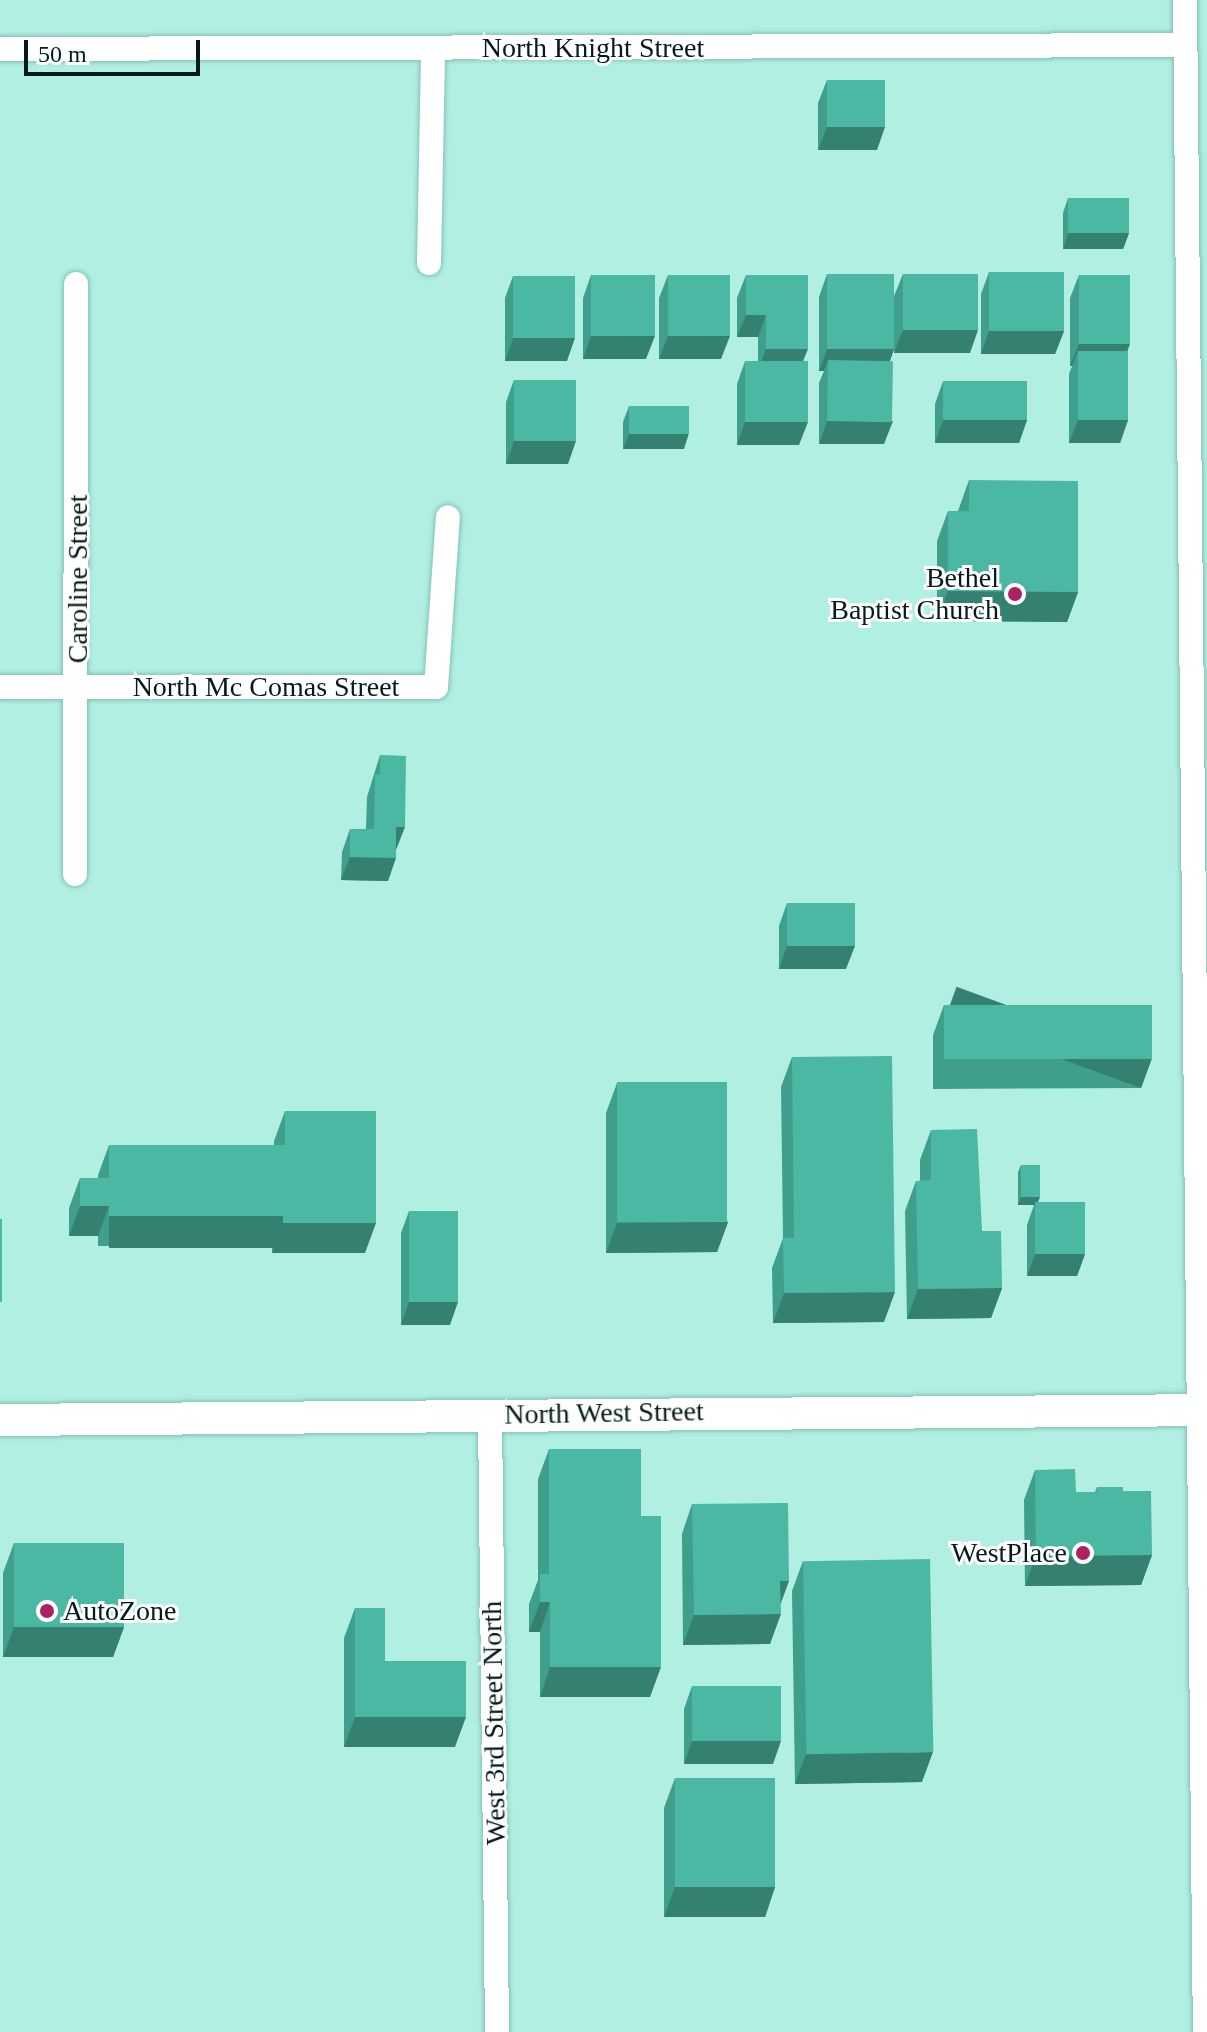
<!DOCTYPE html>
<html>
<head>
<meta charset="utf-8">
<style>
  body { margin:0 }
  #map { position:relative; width:1207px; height:2032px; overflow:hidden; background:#b0efe1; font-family:"Times New Roman",serif }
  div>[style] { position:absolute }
  .roads { filter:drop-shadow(0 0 2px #84c2b5) drop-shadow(0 0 2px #84c2b5) }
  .minor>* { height:24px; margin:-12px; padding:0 12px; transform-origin:12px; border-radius:12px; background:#fff }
  .major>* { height:32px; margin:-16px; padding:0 16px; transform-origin:16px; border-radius:16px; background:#fff }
  .wall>* { inset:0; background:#409e8c }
  .shaded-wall>* { inset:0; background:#348172; transform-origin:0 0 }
  .building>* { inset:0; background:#4ab8a3; transform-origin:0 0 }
  .dots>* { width:22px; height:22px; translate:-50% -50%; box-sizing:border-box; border:4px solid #fff; border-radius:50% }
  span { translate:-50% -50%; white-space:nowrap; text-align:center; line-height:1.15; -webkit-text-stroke:6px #fff; paint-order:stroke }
  .street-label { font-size:28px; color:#031c17 }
  .poi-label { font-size:28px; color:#031c17 }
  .right { translate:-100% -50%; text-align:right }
  .left { translate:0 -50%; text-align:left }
  .scale { position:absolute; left:24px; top:40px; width:176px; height:36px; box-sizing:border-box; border:4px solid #031c17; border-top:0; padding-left:10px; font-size:24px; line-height:28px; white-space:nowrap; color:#031c17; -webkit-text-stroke:6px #fff; paint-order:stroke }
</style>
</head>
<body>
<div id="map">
  <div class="roads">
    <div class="minor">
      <div style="left:1185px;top:0;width:2032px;rotate:89.44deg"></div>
      <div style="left:0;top:49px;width:1185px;rotate:-0.19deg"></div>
      <div style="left:429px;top:263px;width:215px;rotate:-88.9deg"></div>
      <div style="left:0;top:687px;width:436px"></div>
      <div style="left:436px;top:687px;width:170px;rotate:-86deg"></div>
      <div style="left:75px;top:874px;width:590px;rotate:-89.9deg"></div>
      <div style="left:490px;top:1414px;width:618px;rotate:89.35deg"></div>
    </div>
    <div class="major">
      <div style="left:0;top:1420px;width:1207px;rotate:-0.47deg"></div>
    </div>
  </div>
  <div class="wall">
    <div style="clip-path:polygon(827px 80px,877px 150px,818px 150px,818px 103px)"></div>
    <div style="clip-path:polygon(1068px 198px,1129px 233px,1123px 249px,1063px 249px,1063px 213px)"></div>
    <div style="clip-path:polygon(989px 272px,1064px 331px,1055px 354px,981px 354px,981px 294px)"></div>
    <div style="clip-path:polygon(827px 274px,894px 296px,903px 274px,970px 353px,894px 353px,894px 349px,890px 361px,884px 444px,819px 444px,819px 383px,824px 371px,819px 371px,819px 297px)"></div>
    <div style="clip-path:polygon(591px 275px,646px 359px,583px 359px,583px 298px)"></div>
    <div style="clip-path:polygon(668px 275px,721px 359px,659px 359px,659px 298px)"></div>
    <div style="clip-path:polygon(746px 275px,803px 361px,799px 445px,737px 445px,737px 384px,745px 361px,758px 361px,758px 337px,737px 337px,737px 298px)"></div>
    <div style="clip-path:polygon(1079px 275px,1127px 351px,1128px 420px,1120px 443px,1069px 443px,1069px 374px,1072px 366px,1070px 366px,1070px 298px)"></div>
    <div style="clip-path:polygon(513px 276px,567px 361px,505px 361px,505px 298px)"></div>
    <div style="clip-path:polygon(514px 380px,568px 464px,506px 464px,506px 402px)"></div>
    <div style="clip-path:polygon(943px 381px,1027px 420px,1019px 443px,935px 443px,935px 404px)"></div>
    <div style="clip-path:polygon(629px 406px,684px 449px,623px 449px,623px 422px)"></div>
    <div style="clip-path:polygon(969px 480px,1078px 592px,1067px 622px,937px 621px,937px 541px,948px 511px,958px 511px)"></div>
    <div style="clip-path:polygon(380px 755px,396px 850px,388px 881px,341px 880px,342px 852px,350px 829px,366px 829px,367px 797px)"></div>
    <div style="clip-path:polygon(787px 903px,846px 969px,779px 969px,779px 926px)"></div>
    <div style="clip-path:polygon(944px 1005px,1152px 1058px,1141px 1088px,933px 1089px,933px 1035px)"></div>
    <div style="clip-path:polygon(792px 1057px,884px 1322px,773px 1323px,772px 1268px,783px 1238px,781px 1087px)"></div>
    <div style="clip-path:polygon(617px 1083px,728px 1222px,717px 1252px,606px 1253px,606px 1113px)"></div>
    <div style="clip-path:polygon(285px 1111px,365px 1253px,272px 1253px,272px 1246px,98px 1246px,98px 1236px,69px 1236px,69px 1208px,80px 1178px,98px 1178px,98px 1175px,109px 1145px,274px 1145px,274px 1141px)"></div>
    <div style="clip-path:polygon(931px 1130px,1002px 1288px,991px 1318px,907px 1319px,905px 1211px,916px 1181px,920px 1181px,920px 1160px)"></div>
    <div style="clip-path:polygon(1021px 1165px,1038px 1202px,1085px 1254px,1077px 1276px,1027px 1276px,1027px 1225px,1034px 1205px,1018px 1205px,1018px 1172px)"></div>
    <div style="clip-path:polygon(409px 1211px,450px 1325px,401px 1325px,401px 1233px)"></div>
    <div style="clip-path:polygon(549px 1449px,641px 1516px,650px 1697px,540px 1697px,540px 1632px,529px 1632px,529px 1604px,538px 1580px,538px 1479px)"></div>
    <div style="clip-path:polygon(1035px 1470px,1076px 1492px,1095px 1492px,1097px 1487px,1123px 1491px,1152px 1555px,1141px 1585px,1025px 1586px,1024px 1500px)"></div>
    <div style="clip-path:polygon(692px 1504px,780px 1605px,770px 1644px,683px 1645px,682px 1534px)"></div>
    <div style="clip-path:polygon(14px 1543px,124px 1627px,113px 1657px,3px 1657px,3px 1573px)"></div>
    <div style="clip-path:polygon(803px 1561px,922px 1782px,795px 1784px,792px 1591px)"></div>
    <div style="clip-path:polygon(355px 1608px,385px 1661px,455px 1747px,344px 1747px,344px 1638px)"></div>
    <div style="clip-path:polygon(692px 1686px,773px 1764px,684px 1764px,684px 1709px)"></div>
    <div style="clip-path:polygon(675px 1778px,775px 1887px,765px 1917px,664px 1917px,664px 1808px)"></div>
  </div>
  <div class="shaded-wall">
    <div style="clip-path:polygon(827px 127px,885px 127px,877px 150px,818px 150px)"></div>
    <div style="clip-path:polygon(1068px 233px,1129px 233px,1123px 249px,1063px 249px)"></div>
    <div style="clip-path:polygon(746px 315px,766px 315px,758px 337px,737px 337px)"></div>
    <div style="clip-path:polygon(903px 330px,978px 330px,970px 353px,894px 353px)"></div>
    <div style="clip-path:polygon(989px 331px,1064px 331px,1055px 354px,981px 354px)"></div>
    <div style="clip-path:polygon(591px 336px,655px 336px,646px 359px,583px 359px)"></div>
    <div style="clip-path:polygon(668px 336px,730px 336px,721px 359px,659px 359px)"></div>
    <div style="clip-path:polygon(513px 338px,575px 338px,567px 361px,505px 361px)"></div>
    <div style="clip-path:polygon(1079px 344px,1130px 344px,1122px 366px,1078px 351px,1072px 366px,1070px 366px)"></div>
    <div style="clip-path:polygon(766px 349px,808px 349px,799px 371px,758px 371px)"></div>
    <div style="clip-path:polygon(827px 349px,894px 349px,886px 371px,828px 360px,824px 371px,819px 371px)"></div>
    <div style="clip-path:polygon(943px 420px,1027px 420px,1019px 443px,935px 443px)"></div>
    <div style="clip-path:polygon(1078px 420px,1128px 420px,1120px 443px,1069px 443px)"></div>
    <div style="clip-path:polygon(827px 421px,893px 421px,884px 444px,819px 444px)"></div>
    <div style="clip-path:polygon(745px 422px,808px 422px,799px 445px,737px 445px)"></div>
    <div style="clip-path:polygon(689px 433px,684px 449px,623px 449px,629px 434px)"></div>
    <div style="clip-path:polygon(514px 441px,576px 441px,568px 464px,506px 464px)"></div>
    <div style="clip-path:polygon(948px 591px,1078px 592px,1067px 622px,937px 621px)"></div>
    <div style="clip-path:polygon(396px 827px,405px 827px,396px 850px)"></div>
    <div style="clip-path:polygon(350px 857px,396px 858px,388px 881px,341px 880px)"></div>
    <div style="clip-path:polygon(787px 946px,855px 946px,846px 969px,779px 969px)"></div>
    <div style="left:1152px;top:1058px;width:32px;height:208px;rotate:110deg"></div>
    <div style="clip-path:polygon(1021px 1197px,1040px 1197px,1037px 1205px,1018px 1205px)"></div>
    <div style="clip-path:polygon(80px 1206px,109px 1206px,98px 1236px,69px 1236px)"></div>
    <div style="left:109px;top:1216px;width:174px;height:32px"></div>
    <div style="clip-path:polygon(728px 1222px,717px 1252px,606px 1253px,617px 1223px)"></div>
    <div style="clip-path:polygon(283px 1223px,376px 1223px,365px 1253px,272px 1253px)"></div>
    <div style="clip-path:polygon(1035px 1254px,1085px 1254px,1077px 1276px,1027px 1276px)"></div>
    <div style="clip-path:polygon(1002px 1288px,991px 1318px,907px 1319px,918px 1289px)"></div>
    <div style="clip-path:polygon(895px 1292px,884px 1322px,773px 1323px,784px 1293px)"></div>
    <div style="clip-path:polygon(409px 1302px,458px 1302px,450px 1325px,401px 1325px)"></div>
    <div style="clip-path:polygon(1152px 1555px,1141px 1585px,1025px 1586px,1036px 1556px)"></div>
    <div style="clip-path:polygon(780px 1581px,789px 1581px,778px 1611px)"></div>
    <div style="clip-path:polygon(540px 1602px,550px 1602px,540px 1632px,529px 1632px)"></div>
    <div style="clip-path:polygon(781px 1614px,770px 1644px,683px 1645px,694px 1615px)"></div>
    <div style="clip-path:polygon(14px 1627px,124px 1627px,113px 1657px,3px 1657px)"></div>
    <div style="clip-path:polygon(550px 1667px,661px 1667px,650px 1697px,540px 1697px)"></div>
    <div style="clip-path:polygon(355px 1717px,466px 1717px,455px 1747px,344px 1747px)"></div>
    <div style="clip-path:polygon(692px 1741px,781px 1741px,773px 1764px,684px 1764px)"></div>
    <div style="clip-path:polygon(933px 1752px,922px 1782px,795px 1784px,806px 1754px)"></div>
    <div style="clip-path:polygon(675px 1887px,775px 1887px,765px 1917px,664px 1917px)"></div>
  </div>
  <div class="building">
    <div style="left:827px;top:80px;width:58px;height:47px"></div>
    <div style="left:1068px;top:198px;width:61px;height:35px"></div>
    <div style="left:989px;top:272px;width:75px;height:59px"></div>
    <div style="left:827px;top:274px;width:67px;height:75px"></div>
    <div style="left:903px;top:274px;width:75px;height:56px"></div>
    <div style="left:591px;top:275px;width:64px;height:61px"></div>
    <div style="left:668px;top:275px;width:62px;height:61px"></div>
    <div style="clip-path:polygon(746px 275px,808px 275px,808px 349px,766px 349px,766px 315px,746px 315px)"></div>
    <div style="left:1079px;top:275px;width:51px;height:69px"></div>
    <div style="left:513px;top:276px;width:62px;height:62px"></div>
    <div style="left:1078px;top:351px;width:50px;height:69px"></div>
    <div style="left:828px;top:360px;width:65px;height:61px;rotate:1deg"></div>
    <div style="left:745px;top:361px;width:63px;height:61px"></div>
    <div style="left:514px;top:380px;width:62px;height:61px"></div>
    <div style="left:943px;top:381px;width:84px;height:39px"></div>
    <div style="left:629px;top:406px;width:60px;height:28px"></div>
    <div style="clip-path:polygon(969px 480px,1078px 481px,1078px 592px,948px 591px,948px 511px,969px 511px)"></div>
    <div style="clip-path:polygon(380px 755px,406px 756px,405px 827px,396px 827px,396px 858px,350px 857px,350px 829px,374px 829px,375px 774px,380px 775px)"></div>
    <div style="left:787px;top:903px;width:68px;height:43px"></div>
    <div style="left:944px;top:1005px;width:208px;height:54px"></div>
    <div style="clip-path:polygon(892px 1056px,895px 1292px,784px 1293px,783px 1238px,794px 1238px,792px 1057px)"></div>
    <div style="left:727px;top:1082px;width:140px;height:110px;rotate:90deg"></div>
    <div style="clip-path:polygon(285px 1111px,376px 1111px,376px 1223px,283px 1223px,283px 1216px,109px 1216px,109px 1206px,80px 1206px,80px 1178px,109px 1178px,109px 1145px,285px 1145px)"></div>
    <div style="clip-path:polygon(977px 1129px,982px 1231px,1001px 1231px,1002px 1288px,918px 1289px,916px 1181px,931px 1180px,931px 1130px)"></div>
    <div style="left:1021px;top:1165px;width:19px;height:32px"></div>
    <div style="left:1035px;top:1202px;width:50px;height:52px"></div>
    <div style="left:409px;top:1211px;width:49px;height:91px"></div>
    <div style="left:0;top:1219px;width:2px;height:83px"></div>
    <div style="clip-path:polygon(549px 1449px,641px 1449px,641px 1516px,661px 1516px,661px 1667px,550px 1667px,550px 1602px,540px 1602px,540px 1574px,549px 1574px)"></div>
    <div style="clip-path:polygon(1075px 1469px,1076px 1492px,1097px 1492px,1097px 1487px,1123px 1487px,1123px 1491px,1151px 1491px,1152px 1555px,1036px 1556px,1035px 1470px)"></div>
    <div style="clip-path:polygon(788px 1503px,789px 1581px,780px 1581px,781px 1614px,694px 1615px,692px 1504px)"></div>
    <div style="left:14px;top:1543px;width:110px;height:84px"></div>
    <div style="left:930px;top:1559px;width:193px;height:127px;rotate:89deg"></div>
    <div style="clip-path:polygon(355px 1608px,385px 1608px,385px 1661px,466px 1661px,466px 1717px,355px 1717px)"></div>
    <div style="left:692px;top:1686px;width:89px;height:55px"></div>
    <div style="left:675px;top:1778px;width:100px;height:109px"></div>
  </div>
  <div class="dots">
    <div style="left:1015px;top:594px;background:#ac2161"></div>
    <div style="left:1083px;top:1553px;background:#ac2161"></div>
    <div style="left:47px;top:1611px;background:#ac2161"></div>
  </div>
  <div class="street-label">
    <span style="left:593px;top:48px">North Knight Street</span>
    <span style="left:78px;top:579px;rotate:-90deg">Caroline Street</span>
    <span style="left:266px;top:687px">North Mc Comas Street</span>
    <span style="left:604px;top:1413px;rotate:-1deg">North West Street</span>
    <span style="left:494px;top:1723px;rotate:-91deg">West 3rd Street North</span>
  </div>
  <div class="poi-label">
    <span class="right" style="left:999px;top:594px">Bethel<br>Baptist Church</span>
    <span class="right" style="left:1067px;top:1553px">WestPlace</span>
    <span class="left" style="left:63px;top:1611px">AutoZone</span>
  </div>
  <div class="scale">50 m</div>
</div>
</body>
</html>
